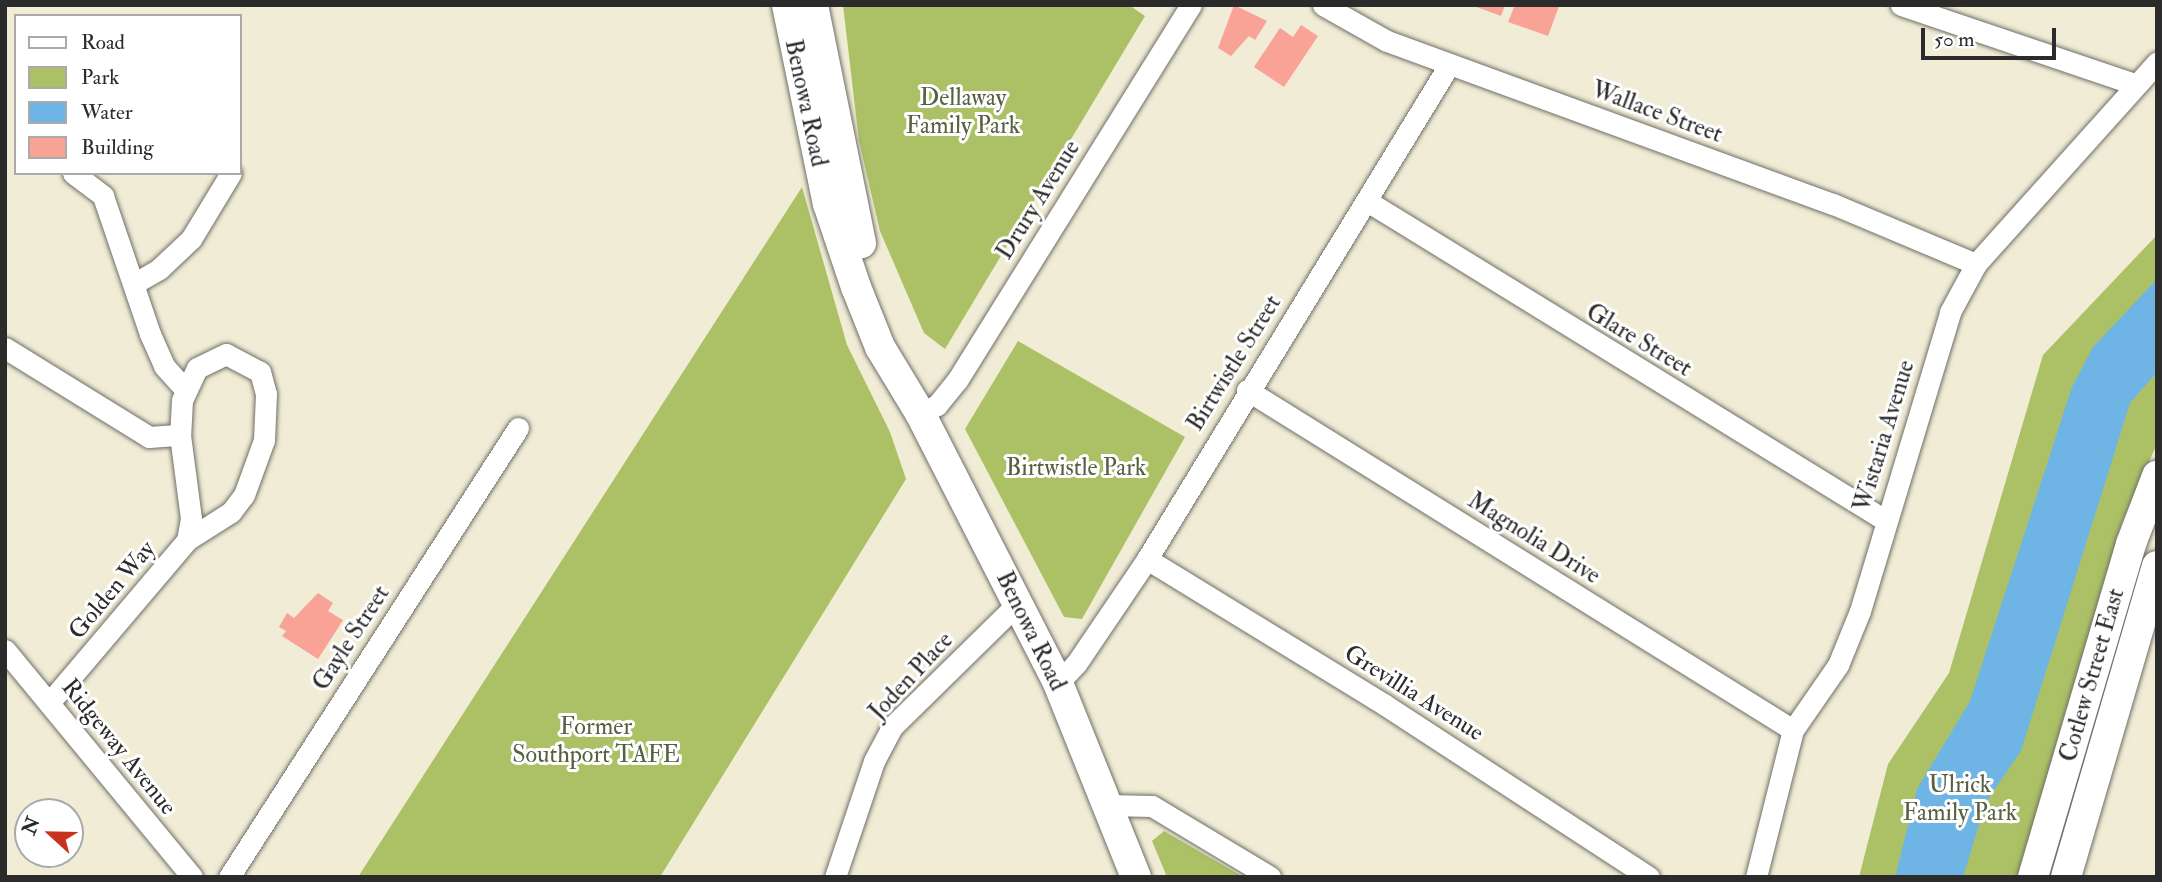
<!DOCTYPE html>
<html>
<head>
<meta charset="utf-8">
<style>
  body { margin:0 }
  #map { position:relative; width:2162px; height:882px; overflow:hidden; background:#f0ecd6; font-family:"IM FELL Double Pica",serif }
  div>[style] { position:absolute }
  .green>* { inset:0; background:#acc166 }
  .water>* { inset:0; background:#6eb5e6 }
  .building>* { inset:0; background:#f9a396 }
  .roads { filter:drop-shadow(0 0 2px #706f67) drop-shadow(0 0 2px #706f67) }
  .street>* { height:21px; margin:-10.5px; padding:0 10.5px; transform-origin:10.5px; border-radius:10.5px; background:#fff }
  .secondary>* { height:30px; margin:-15px; padding:0 15px; transform-origin:15px; border-radius:15px; background:#fff }
  span { translate:-50% -50%; white-space:nowrap; text-align:center; line-height:1.15; -webkit-text-stroke:6px #fff; paint-order:stroke }
  .park-label { font-size:24px; color:#586040 }
  .street-label { font-size:24px; color:#2b2b2b }
  .frame { position:absolute; inset:0; border:7px solid #2b2b2b; pointer-events:none }
  .legend { position:absolute; left:14px; top:14px; width:228px; height:161px; box-sizing:border-box; background:#fff; border:2px solid #aaa; margin:0; padding:9px 12px; list-style:none; font-size:21px; color:#2b2b2b }
  .legend li { display:flex; align-items:center; gap:14px; height:35px }
  .legend b { width:35px; border:2px solid #aaa }
  .north { position:absolute; left:14px; top:798px; width:70px; height:70px; box-sizing:border-box; background:#fff; border:2px solid #aaa; border-radius:50%; rotate:292deg; font-size:19px; font-weight:700; line-height:28px; text-align:center; color:#2b2b2b }
  .north::after { content:''; display:block; margin:auto; width:24px; height:32px; background:#c8321e; clip-path:polygon(50% 0,100% 100%,50% 72%,0 100%) }
  .scale { position:absolute; left:1921px; top:28px; width:135px; height:32px; box-sizing:border-box; border:4px solid #2b2b2b; border-top:0; padding-left:9px; font-size:21px; line-height:24px; white-space:nowrap; color:#2b2b2b; -webkit-text-stroke:5px #fff; paint-order:stroke }
</style>
</head>
<body>
<div id="map">
  <div class="green">
    <div style="clip-path:polygon(843px 5px,1129px 5px,1145px 16px,945px 349px,924px 333px,880px 231px,859px 141px)"></div>
    <div style="clip-path:polygon(802px 187px,847px 345px,890px 432px,906px 479px,660px 877px,358px 877px)"></div>
    <div style="clip-path:polygon(2157px 235px,2157px 444px,2122px 522px,2019px 877px,1859px 877px,1888px 764px,1949px 673px,2043px 355px)"></div>
    <div style="clip-path:polygon(1018px 341px,1185px 437px,1082px 619px,1064px 617px,965px 429px)"></div>
    <div style="clip-path:polygon(1164px 831px,1240px 875px,1167px 877px,1152px 841px)"></div>
  </div>
  <div class="water">
    <div style="clip-path:polygon(2157px 279px,2157px 372px,2130px 403px,2021px 751px,1986px 802px,1963px 877px,1895px 877px,1917px 789px,1970px 701px,2072px 387px,2093px 347px)"></div>
  </div>
  <div class="building">
    <div style="clip-path:polygon(1234px 5px,1267px 21px,1255px 40px,1249px 36px,1231px 56px,1218px 48px)"></div>
    <div style="clip-path:polygon(1471px 5px,1505px 5px,1501px 16px)"></div>
    <div style="clip-path:polygon(1515px 5px,1559px 6px,1548px 36px,1508px 22px)"></div>
    <div style="clip-path:polygon(1301px 25px,1318px 36px,1284px 87px,1254px 67px,1280px 28px,1293px 37px)"></div>
    <div style="clip-path:polygon(318px 593px,333px 603px,328px 611px,343px 620px,318px 659px,282px 636px,286px 631px,279px 627px,287px 613px,294px 618px)"></div>
  </div>
  <div class="roads">
    <div class="street">
      <div style="left:1323px;top:5px;width:73px;rotate:29.4deg"></div>
      <div style="left:1387px;top:41px;width:475px;rotate:20.1deg"></div>
      <div style="left:1833px;top:204px;width:155px;rotate:22.8deg"></div>
      <div style="left:1901px;top:5px;width:246px;rotate:18.7deg"></div>
      <div style="left:73px;top:173px;width:38px;rotate:37deg"></div>
      <div style="left:103px;top:196px;width:146px;rotate:71.2deg"></div>
      <div style="left:150px;top:334px;width:35px;rotate:66deg"></div>
      <div style="left:164px;top:366px;width:31px;rotate:48deg"></div>
      <div style="left:1367px;top:201px;width:608px;rotate:31.63deg"></div>
      <div style="left:135px;top:283px;width:28px;rotate:-30deg"></div>
      <div style="left:159px;top:269px;width:44px;rotate:-43.2deg"></div>
      <div style="left:191px;top:239px;width:77px;rotate:-58.8deg"></div>
      <div style="left:5px;top:348px;width:169px;rotate:31.7deg"></div>
      <div style="left:149px;top:437px;width:31px;rotate:-4deg"></div>
      <div style="left:1247px;top:390px;width:643px;rotate:31.91deg"></div>
      <div style="left:920px;top:413px;width:19px;rotate:-25deg"></div>
      <div style="left:937px;top:405px;width:33px;rotate:-51deg"></div>
      <div style="left:958px;top:379px;width:441px;rotate:-58.1deg"></div>
      <div style="left:1147px;top:559px;width:279px;rotate:31.5deg"></div>
      <div style="left:1385px;top:705px;width:315px;rotate:33.1deg"></div>
      <div style="left:5px;top:650px;width:294px;rotate:50.5deg"></div>
      <div style="left:1058px;top:683px;width:26px;rotate:-47deg"></div>
      <div style="left:1076px;top:664px;width:127px;rotate:-55.9deg"></div>
      <div style="left:1147px;top:559px;width:579px;rotate:-58.56deg"></div>
      <div style="left:49px;top:703px;width:214px;rotate:-49.7deg"></div>
      <div style="left:187px;top:540px;width:52px;rotate:-32.5deg"></div>
      <div style="left:231px;top:512px;width:21px;rotate:-53deg"></div>
      <div style="left:244px;top:495px;width:59px;rotate:-70deg"></div>
      <div style="left:264px;top:440px;width:46px;rotate:-87.5deg"></div>
      <div style="left:266px;top:394px;width:23px;rotate:-105deg"></div>
      <div style="left:260px;top:372px;width:38px;rotate:-152deg"></div>
      <div style="left:226px;top:354px;width:32px;rotate:154deg"></div>
      <div style="left:197px;top:368px;width:35px;rotate:115deg"></div>
      <div style="left:182px;top:400px;width:35px;rotate:93deg"></div>
      <div style="left:180px;top:435px;width:84px;rotate:82.5deg"></div>
      <div style="left:191px;top:518px;width:22px;rotate:100deg"></div>
      <div style="left:1107px;top:805px;width:45px;rotate:1.3deg"></div>
      <div style="left:1152px;top:806px;width:138px;rotate:31deg"></div>
      <div style="left:229px;top:877px;width:534px;rotate:-57.23deg"></div>
      <div style="left:835px;top:877px;width:122px;rotate:-71.4deg"></div>
      <div style="left:874px;top:761px;width:40px;rotate:-62deg"></div>
      <div style="left:893px;top:726px;width:175px;rotate:-44.5deg"></div>
      <div style="left:1756px;top:877px;width:152px;rotate:-75.9deg"></div>
      <div style="left:1793px;top:730px;width:79px;rotate:-55.3deg"></div>
      <div style="left:1838px;top:665px;width:58px;rotate:-67.8deg"></div>
      <div style="left:1860px;top:611px;width:312px;rotate:-73.2deg"></div>
      <div style="left:1950px;top:312px;width:55px;rotate:-61.6deg"></div>
      <div style="left:1976px;top:264px;width:271px;rotate:-48.1deg"></div>
    </div>
    <div class="secondary">
      <div style="left:787px;top:5px;width:203px;rotate:78.4deg"></div>
      <div style="left:828px;top:204px;width:88px;rotate:71.4deg"></div>
      <div style="left:856px;top:287px;width:65px;rotate:68.2deg"></div>
      <div style="left:880px;top:347px;width:77px;rotate:58.8deg"></div>
      <div style="left:920px;top:413px;width:303px;rotate:62.9deg"></div>
      <div style="left:1058px;top:683px;width:209px;rotate:68.1deg"></div>
      <div style="left:813px;top:5px;width:243px;rotate:78.6deg"></div>
      <div style="left:2033px;top:877px;width:347px;rotate:-73.6deg"></div>
      <div style="left:2131px;top:544px;width:73px;rotate:-69.1deg"></div>
      <div style="left:2066px;top:877px;width:324px;rotate:-73.7deg"></div>
    </div>
  </div>
  <div class="park-label">
    <span style="left:963px;top:112px">Dellaway<br>Family Park</span>
    <span style="left:1076px;top:468px">Birtwistle Park</span>
    <span style="left:596px;top:741px">Former<br>Southport TAFE</span>
    <span style="left:1960px;top:799px">Ulrick<br>Family Park</span>
  </div>
  <div class="street-label">
    <span style="left:806px;top:103px;rotate:78deg">Benowa Road</span>
    <span style="left:1657px;top:112px;rotate:20deg">Wallace Street</span>
    <span style="left:1038px;top:200px;rotate:-58deg">Drury Avenue</span>
    <span style="left:1639px;top:340px;rotate:31deg">Glare Street</span>
    <span style="left:1234px;top:363px;rotate:-58deg">Birtwistle Street</span>
    <span style="left:1884px;top:436px;rotate:-73deg">Wistaria Avenue</span>
    <span style="left:1534px;top:538px;rotate:32deg">Magnolia Drive</span>
    <span style="left:112px;top:590px;rotate:-50deg">Golden Way</span>
    <span style="left:1031px;top:631px;rotate:64deg">Benowa Road</span>
    <span style="left:351px;top:638px;rotate:-57deg">Gayle Street</span>
    <span style="left:2092px;top:675px;rotate:-74deg">Cotlew Street East</span>
    <span style="left:911px;top:676px;rotate:-47deg">Joden Place</span>
    <span style="left:1414px;top:693px;rotate:32deg">Grevillia Avenue</span>
    <span style="left:119px;top:747px;rotate:51deg">Ridgeway Avenue</span>
  </div>
  <div class="frame"></div>
  <ul class="legend">
  <li><b style="height:9px;background:#fff"></b>Road</li>
  <li><b style="height:19px;background:#acc166"></b>Park</li>
  <li><b style="height:19px;background:#6eb5e6"></b>Water</li>
  <li><b style="height:19px;background:#f9a396"></b>Building</li>
  </ul>
  <div class="north">N</div>
  <div class="scale">50 m</div>
</div>
</body>
</html>
